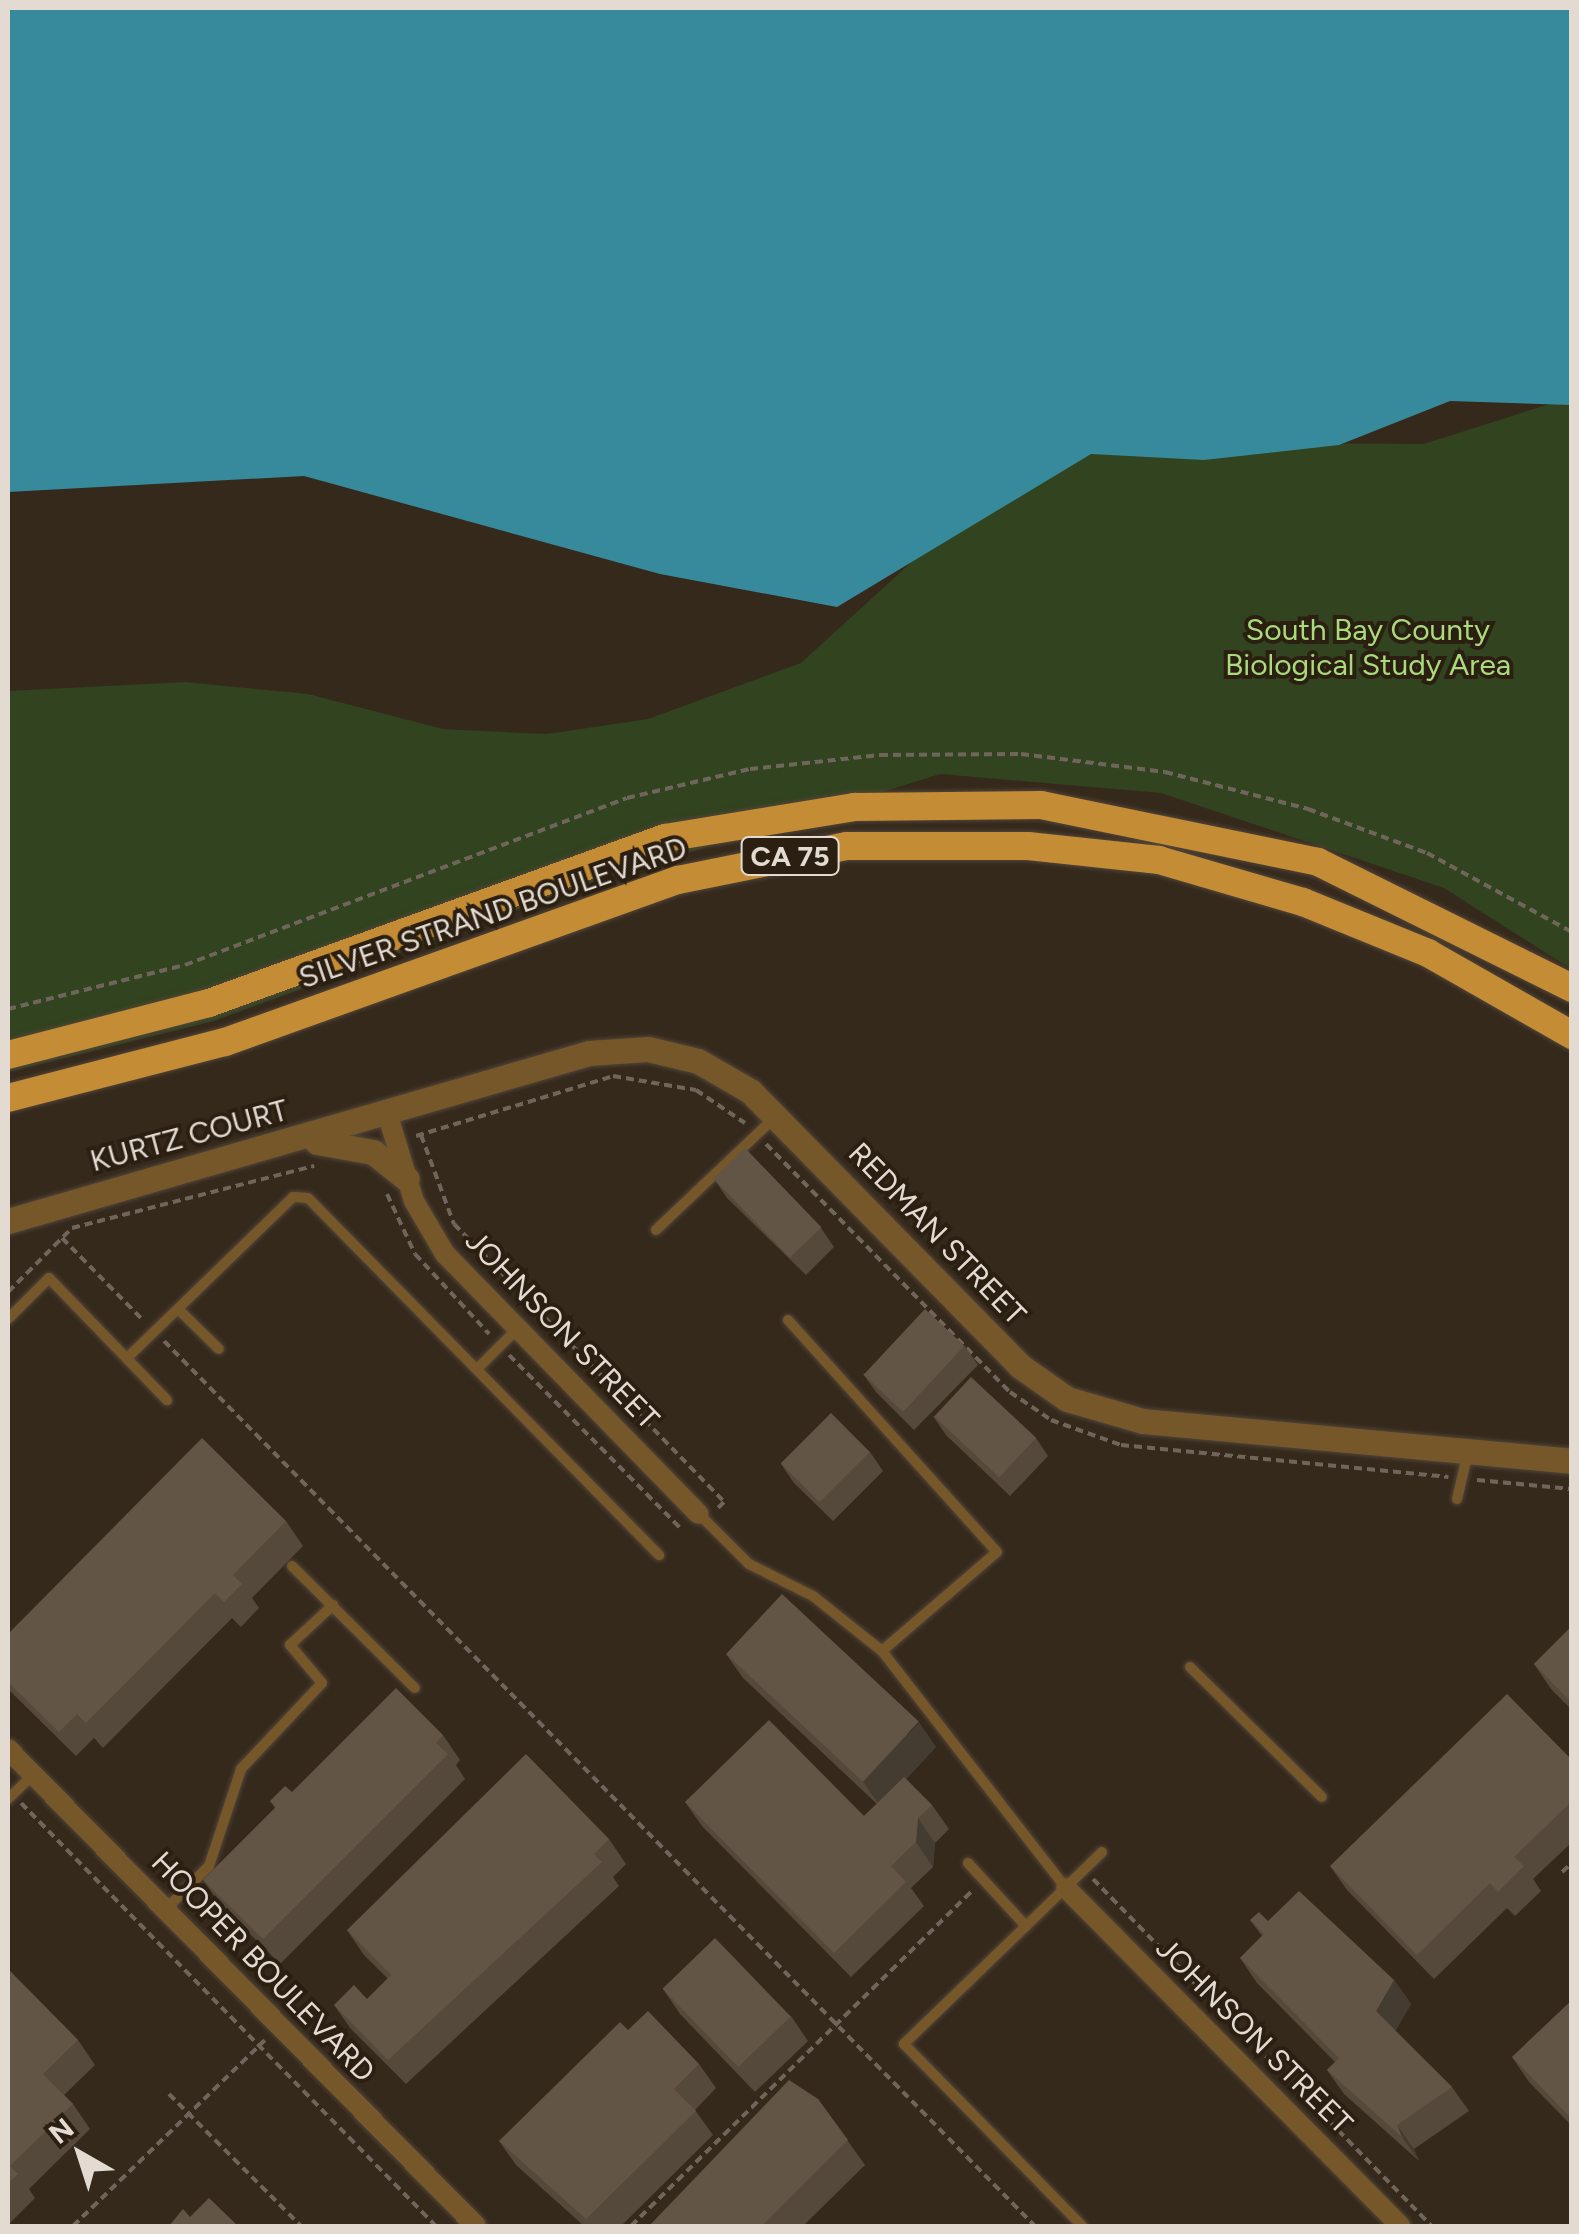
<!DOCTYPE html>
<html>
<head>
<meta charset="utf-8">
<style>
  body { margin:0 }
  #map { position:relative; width:1579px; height:2234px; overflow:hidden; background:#35291c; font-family:Figtree,sans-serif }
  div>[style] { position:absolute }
  .green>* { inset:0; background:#31431f }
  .water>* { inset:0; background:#368a9b }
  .path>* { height:4px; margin-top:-2px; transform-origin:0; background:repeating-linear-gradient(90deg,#70655a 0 8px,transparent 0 13px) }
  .roads { filter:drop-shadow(0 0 2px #514539) drop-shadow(0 0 2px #514539) }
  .service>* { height:10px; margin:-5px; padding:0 5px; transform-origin:5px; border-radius:5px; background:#76572a }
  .minor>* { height:20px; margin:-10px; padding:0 10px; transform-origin:10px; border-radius:10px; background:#76572a }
  .tertiary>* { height:25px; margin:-12.5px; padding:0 12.5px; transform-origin:12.5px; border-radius:12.5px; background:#76572a }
  .trunk>* { height:28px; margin:-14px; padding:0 14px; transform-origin:14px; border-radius:14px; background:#c48c34 }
  .wall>* { inset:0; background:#55493c }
  .shaded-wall>* { inset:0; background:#453c31 }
  .building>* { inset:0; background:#635546; transform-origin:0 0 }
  span { translate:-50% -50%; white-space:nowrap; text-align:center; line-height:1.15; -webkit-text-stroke:8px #2b1f12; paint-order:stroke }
  .shield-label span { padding:2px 8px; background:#2b1f12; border:2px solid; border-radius:8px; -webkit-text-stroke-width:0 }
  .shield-label { font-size:28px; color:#e3dbd2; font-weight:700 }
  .park-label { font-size:30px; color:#a9da7b }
  .street-label { font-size:30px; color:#e3dbd2 }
  .frame { position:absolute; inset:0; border:10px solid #e3dbd2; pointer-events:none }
  .north { position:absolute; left:30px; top:2104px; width:100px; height:100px; -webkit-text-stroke:8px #2b1f12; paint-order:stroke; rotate:321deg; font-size:28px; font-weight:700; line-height:40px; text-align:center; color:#e3dbd2 }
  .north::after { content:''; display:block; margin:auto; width:35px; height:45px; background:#e3dbd2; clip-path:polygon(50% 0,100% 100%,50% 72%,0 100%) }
</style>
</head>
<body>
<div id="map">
  <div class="green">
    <div style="clip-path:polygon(1571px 397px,1571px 969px,1444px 888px,1161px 793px,940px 774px,588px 884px,214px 1021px,8px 1072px,8px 691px,186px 682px,308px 694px,443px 729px,547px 734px,648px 719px,801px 663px,986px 494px,1079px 442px,1424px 444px)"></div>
  </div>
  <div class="water">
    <div style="clip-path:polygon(8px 8px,1571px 8px,1571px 405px,1450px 401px,1339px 445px,1204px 460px,1091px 454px,837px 607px,660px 574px,304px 476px,8px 492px)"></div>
  </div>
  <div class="path">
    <div style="left:8px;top:1009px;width:182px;rotate:-14deg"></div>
    <div style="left:185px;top:965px;width:472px;rotate:-20.7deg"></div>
    <div style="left:627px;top:798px;width:126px;rotate:-13.3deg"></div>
    <div style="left:750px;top:769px;width:131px;rotate:-6.1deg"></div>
    <div style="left:880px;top:755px;width:141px;rotate:-0.4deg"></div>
    <div style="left:1021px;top:754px;width:145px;rotate:7.1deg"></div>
    <div style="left:1165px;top:772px;width:148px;rotate:14.5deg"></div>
    <div style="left:1308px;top:809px;width:127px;rotate:20.3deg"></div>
    <div style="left:1427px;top:853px;width:165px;rotate:28.6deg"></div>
    <div style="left:421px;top:1135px;width:95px;rotate:69.7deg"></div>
    <div style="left:454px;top:1224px;width:388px;rotate:45.8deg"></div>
    <div style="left:724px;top:1502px;width:11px;rotate:135deg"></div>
    <div style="left:416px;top:1136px;width:206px;rotate:-16.9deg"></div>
    <div style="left:613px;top:1076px;width:84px;rotate:9.6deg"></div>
    <div style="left:696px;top:1090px;width:59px;rotate:34deg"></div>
    <div style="left:766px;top:1144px;width:348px;rotate:45.5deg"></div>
    <div style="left:1010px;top:1392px;width:50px;rotate:34.3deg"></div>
    <div style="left:1051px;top:1420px;width:74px;rotate:19.7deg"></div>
    <div style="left:1121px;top:1445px;width:329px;rotate:5.6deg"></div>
    <div style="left:387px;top:1194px;width:66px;rotate:65deg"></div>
    <div style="left:415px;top:1254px;width:109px;rotate:47.2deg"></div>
    <div style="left:62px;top:1238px;width:115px;rotate:45.4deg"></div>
    <div style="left:8px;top:1292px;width:91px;rotate:-45deg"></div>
    <div style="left:72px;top:1228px;width:250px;rotate:-14.4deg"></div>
    <div style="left:164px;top:1341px;width:1242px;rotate:45.46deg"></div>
    <div style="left:509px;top:1355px;width:247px;rotate:45.3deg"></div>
    <div style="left:1477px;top:1480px;width:95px;rotate:5.4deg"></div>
    <div style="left:21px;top:1803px;width:593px;rotate:45.55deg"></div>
    <div style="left:1562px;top:1872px;width:13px;rotate:-42deg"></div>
    <div style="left:1093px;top:1879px;width:485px;rotate:45.7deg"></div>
    <div style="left:169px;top:2094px;width:187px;rotate:45deg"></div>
    <div style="left:73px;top:2226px;width:267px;rotate:-44.1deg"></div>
    <div style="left:631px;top:2226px;width:478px;rotate:-44.5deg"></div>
  </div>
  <div class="roads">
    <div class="service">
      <div style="left:656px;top:1230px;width:166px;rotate:-43.5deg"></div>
      <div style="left:178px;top:1309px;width:57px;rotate:44.3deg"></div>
      <div style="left:8px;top:1319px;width:58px;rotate:-45deg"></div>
      <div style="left:49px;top:1278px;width:170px;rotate:46deg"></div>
      <div style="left:788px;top:1320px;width:312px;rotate:48deg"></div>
      <div style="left:997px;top:1552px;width:152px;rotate:139.3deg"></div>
      <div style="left:127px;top:1358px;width:231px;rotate:-44.1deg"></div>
      <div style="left:293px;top:1197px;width:15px;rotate:4deg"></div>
      <div style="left:308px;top:1198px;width:501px;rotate:45.49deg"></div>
      <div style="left:477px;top:1369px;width:57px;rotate:-45deg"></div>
      <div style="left:1457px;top:1499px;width:48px;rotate:-76.8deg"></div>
      <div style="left:699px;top:1514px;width:71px;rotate:45deg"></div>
      <div style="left:749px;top:1564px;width:72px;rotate:26.6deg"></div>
      <div style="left:813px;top:1596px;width:88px;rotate:38.6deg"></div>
      <div style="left:882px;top:1651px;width:300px;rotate:52.2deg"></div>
      <div style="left:292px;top:1566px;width:173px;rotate:44.8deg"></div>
      <div style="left:1190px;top:1667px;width:185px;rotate:44.6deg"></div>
      <div style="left:8px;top:1799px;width:35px;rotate:-44deg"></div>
      <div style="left:968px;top:1863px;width:86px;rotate:47.4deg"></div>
      <div style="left:1026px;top:1926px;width:106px;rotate:-44.2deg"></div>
      <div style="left:166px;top:1909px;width:61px;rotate:-45deg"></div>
      <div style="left:209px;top:1866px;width:102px;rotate:-71.7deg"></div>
      <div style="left:241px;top:1769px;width:118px;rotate:-46.7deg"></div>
      <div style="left:322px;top:1683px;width:50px;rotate:-130.1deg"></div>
      <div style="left:290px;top:1645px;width:59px;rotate:-42.9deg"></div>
      <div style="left:1026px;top:1926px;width:170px;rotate:136deg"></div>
      <div style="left:904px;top:2044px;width:255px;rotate:45.6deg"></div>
    </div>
    <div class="minor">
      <div style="left:388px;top:1116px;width:89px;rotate:73deg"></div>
      <div style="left:414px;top:1201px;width:61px;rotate:59.7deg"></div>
      <div style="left:445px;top:1254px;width:363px;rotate:45.7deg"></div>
      <div style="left:8px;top:1749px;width:668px;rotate:45.55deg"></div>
      <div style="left:1066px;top:1888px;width:475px;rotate:45.3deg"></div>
    </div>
    <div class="tertiary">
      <div style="left:317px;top:1142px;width:57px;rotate:10.1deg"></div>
      <div style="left:373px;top:1152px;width:43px;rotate:38.5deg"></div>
      <div style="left:8px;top:1221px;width:605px;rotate:-16.13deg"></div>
      <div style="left:589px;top:1053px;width:59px;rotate:-3.9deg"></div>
      <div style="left:648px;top:1049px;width:51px;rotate:13.5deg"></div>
      <div style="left:698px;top:1061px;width:60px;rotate:30deg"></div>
      <div style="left:750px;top:1091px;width:385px;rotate:45.5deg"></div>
      <div style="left:1020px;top:1366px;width:57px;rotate:35.1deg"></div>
      <div style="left:1067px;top:1399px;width:79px;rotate:16.1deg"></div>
      <div style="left:1143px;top:1421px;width:431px;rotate:5.3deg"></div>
    </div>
    <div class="trunk">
      <div style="left:8px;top:1055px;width:208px;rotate:-14.5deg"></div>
      <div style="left:209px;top:1003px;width:485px;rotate:-19.9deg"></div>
      <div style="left:665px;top:838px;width:193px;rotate:-9.3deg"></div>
      <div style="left:855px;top:807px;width:186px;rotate:-0.6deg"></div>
      <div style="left:1041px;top:805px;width:283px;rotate:11.6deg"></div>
      <div style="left:1318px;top:862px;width:284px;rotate:26.4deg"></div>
      <div style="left:8px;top:1098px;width:224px;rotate:-14.5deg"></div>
      <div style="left:225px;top:1042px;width:481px;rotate:-19.7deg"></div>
      <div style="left:678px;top:880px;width:172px;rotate:-11.4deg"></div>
      <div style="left:847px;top:846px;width:181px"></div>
      <div style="left:1028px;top:846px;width:132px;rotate:6.1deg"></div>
      <div style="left:1159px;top:860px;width:150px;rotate:16.3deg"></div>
      <div style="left:1303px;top:902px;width:135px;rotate:22.2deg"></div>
      <div style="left:1428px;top:953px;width:166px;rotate:29.7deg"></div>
    </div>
  </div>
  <div class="wall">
    <div style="clip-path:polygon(714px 1179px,821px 1228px,834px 1247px,806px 1275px,727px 1198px)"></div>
    <div style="clip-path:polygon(965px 1346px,978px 1365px,914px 1430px,876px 1392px,863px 1374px)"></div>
    <div style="clip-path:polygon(933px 1416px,1036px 1438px,1048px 1456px,1010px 1496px,946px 1435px)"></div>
    <div style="clip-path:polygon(870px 1452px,883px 1471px,833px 1521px,794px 1483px,781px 1464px)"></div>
    <div style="clip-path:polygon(286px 1521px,303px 1546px,252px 1598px,259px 1608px,241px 1627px,232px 1618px,103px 1748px,94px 1738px,76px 1756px,8px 1689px,8px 1634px)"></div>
    <div style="clip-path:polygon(1572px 1626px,1572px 1710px,1551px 1689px,1534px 1664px)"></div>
    <div style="clip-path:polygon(726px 1654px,936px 1747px,906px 1779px,932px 1805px,949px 1829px,935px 1843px,933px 1867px,911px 1888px,924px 1906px,851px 1977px,702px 1826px,685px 1802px,864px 1816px,877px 1804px,743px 1678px)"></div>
    <div style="clip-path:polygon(443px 1735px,460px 1760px,456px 1765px,465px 1779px,280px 1964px,220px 1904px,203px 1880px,275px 1808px,270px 1801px)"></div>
    <div style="clip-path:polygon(1572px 1760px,1572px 1842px,1533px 1879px,1541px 1891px,1515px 1916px,1507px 1908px,1434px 1979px,1347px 1890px,1330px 1866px)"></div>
    <div style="clip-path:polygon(609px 1839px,626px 1864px,613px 1877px,619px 1886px,406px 2084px,351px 2029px,334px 2005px,367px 1999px,388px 1979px,364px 1955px,347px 1930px)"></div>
    <div style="clip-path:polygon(1250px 1920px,1268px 1921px,1394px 1980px,1411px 2004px,1395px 2031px,1452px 2087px,1469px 2111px,1414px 2149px,1419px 2161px,1344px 2094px,1327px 2070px,1335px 2062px,1257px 1983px,1240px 1958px,1262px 1936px)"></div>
    <div style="clip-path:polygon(8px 1969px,78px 2040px,95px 2065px,64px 2095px,73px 2104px,90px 2129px,29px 2189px,35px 2198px,8px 2225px)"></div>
    <div style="clip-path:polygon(663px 1989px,791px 2016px,808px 2041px,755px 2092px,680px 2014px)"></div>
    <div style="clip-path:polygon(1572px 2000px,1572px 2126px,1529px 2082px,1512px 2057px)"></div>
    <div style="clip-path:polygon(628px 2030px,699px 2064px,716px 2088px,695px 2110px,713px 2135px,621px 2226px,584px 2226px,516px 2165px,499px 2141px)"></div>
    <div style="clip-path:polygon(818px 2099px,865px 2165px,803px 2226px,649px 2226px)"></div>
  </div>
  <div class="shaded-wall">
    <div style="clip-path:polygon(919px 1722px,936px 1747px,880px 1806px,863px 1782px)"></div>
    <div style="clip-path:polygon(918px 1818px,935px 1843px,933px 1867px,916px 1842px)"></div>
    <div style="clip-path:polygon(1394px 1980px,1411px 2004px,1393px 2035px,1376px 2011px)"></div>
    <div style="clip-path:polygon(1397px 2125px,1414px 2149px,1419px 2161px,1402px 2137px)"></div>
  </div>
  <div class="building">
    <div style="left:745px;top:1148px;width:110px;height:44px;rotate:46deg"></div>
    <div style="left:925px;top:1309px;width:54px;height:90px;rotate:43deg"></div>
    <div style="left:971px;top:1377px;width:89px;height:54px;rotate:43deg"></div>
    <div style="left:831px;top:1413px;width:55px;height:71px;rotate:45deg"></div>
    <div style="clip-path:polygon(202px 1438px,286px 1521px,233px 1575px,242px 1584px,224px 1602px,215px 1593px,86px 1723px,77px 1714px,59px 1732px,8px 1682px,8px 1634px)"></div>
    <div style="left:782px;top:1594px;width:187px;height:82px;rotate:43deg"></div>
    <div style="clip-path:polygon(1572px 1626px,1572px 1703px,1534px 1664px)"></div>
    <div style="clip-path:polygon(396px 1688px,443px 1735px,436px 1743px,448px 1754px,263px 1939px,203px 1880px,276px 1807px,270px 1801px,285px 1786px,292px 1792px)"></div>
    <div style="clip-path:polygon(1507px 1694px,1572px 1760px,1572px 1801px,1514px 1857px,1524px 1866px,1498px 1892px,1490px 1883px,1417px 1955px,1330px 1866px)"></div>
    <div style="clip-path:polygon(769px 1720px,864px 1816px,904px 1777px,932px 1805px,918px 1818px,916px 1842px,891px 1866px,906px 1882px,834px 1953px,685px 1802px)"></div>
    <div style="clip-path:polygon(526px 1754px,609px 1839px,594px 1854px,602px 1862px,388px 2060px,334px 2005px,354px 1985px,367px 1999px,391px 1975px,347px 1930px)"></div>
    <div style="clip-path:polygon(1299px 1891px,1394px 1980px,1376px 2011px,1452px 2087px,1397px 2125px,1402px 2137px,1327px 2070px,1339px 2058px,1240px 1958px,1264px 1934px,1250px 1920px,1259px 1912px,1268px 1921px)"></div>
    <div style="left:715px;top:1938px;width:109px;height:73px;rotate:46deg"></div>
    <div style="clip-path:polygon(8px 1969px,78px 2040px,43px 2074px,73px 2104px,10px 2166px,18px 2174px,8px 2183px)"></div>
    <div style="clip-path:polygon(1572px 2000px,1572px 2119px,1512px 2057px)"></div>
    <div style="clip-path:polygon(648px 2011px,699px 2064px,674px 2089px,696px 2111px,586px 2219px,499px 2141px,620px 2022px,628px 2030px)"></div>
    <div style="clip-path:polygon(789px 2080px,818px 2099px,848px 2140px,762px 2226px,649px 2226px)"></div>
    <div style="clip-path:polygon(209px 2198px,238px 2226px,169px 2226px,183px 2209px,190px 2217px)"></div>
  </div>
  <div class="shield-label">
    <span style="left:790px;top:856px">CA 75</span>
  </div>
  <div class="park-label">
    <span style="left:1368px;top:647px">South Bay County<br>Biological Study Area</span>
  </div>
  <div class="street-label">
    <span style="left:493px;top:913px;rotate:-19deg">SILVER STRAND BOULEVARD</span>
    <span style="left:189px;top:1136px;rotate:-15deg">KURTZ COURT</span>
    <span style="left:937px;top:1234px;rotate:46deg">REDMAN STREET</span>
    <span style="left:562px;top:1330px;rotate:46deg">JOHNSON STREET</span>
    <span style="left:263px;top:1967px;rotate:46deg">HOOPER BOULEVARD</span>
    <span style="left:1254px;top:2036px;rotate:45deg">JOHNSON STREET</span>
  </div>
  <div class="frame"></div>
  <div class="north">N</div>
</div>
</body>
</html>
